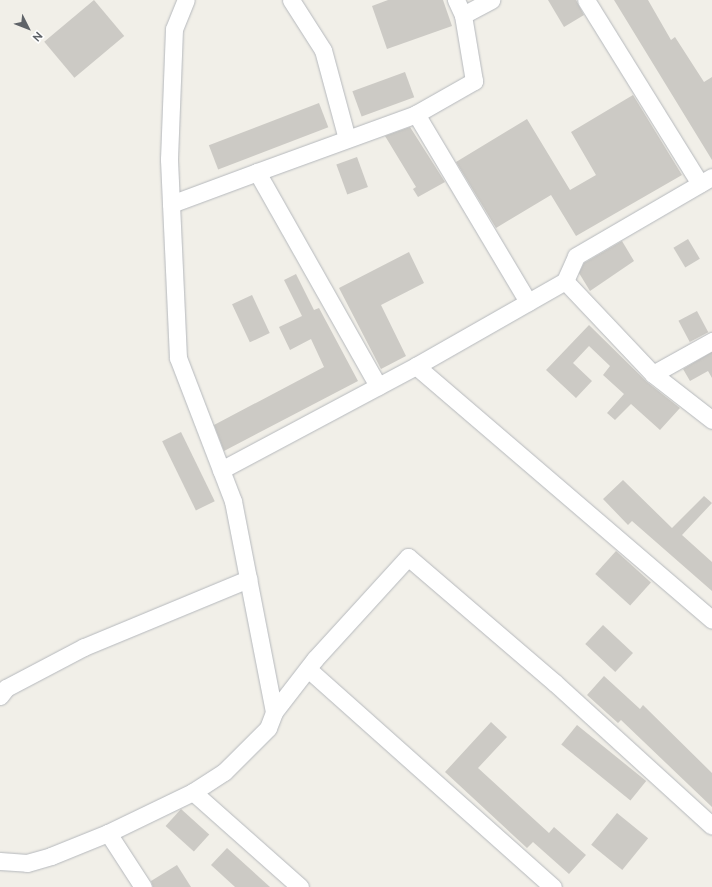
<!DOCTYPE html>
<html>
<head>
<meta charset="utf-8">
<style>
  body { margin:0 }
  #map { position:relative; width:712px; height:887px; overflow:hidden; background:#f1efe8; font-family:Raleway,sans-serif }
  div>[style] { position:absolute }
  .building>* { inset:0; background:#cccac5; transform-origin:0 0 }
  .roads { filter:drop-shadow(0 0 1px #b5b8bc) drop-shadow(0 0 1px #b5b8bc) }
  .minor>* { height:17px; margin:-8.5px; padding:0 8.5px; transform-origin:8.5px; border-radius:8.5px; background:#fff }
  span { translate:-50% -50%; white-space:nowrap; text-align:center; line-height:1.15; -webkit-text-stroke:3px #fff; paint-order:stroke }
  .north { position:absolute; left:8px; top:8px; width:40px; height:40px; -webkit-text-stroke:3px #fff; paint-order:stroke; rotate:132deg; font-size:11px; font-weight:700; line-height:16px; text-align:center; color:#5f6368 }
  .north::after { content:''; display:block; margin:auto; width:14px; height:18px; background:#5f6368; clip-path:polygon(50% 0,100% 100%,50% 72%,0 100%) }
</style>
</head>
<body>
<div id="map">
  <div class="building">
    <div style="left:94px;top:0;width:47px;height:65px;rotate:50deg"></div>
    <div style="clip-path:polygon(388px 0,443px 0,452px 26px,387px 49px,372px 6px)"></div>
    <div style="clip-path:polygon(548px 0,576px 0,584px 15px,564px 27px)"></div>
    <div style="clip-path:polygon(614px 0,648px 0,671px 40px,675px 37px,704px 82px,712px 77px,712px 160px)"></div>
    <div style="left:405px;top:72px;width:27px;height:56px;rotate:70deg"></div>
    <div style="clip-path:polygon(633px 95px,682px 175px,576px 236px,551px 195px,496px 228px,456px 162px,527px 119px,570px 190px,596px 175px,571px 132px)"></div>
    <div style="left:319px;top:103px;width:26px;height:118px;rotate:69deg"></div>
    <div style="clip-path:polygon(410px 127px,445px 182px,418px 197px,413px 189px,416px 187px,385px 136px)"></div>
    <div style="left:357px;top:157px;width:32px;height:22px;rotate:70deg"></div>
    <div style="left:688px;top:239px;width:23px;height:17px;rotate:59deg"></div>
    <div style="clip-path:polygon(622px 241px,634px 261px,590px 291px,579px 273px,584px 263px)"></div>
    <div style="clip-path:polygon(409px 252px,424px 283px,381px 305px,406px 356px,381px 369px,339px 288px)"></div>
    <div style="clip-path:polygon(296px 274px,314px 310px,319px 308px,358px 381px,224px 451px,214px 425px,324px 367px,311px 339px,290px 350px,279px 327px,302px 316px,284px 280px)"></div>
    <div style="left:252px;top:295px;width:42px;height:22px;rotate:65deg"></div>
    <div style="left:697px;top:311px;width:24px;height:21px;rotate:62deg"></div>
    <div style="clip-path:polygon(589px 325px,647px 382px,680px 408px,660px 430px,631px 404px,615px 420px,607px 413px,624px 394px,603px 375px,610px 366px,589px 346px,573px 363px,592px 381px,576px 398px,546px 370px)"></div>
    <div style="clip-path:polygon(712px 352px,712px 378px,708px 371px,690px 381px,683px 369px)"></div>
    <div style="left:181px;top:432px;width:77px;height:21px;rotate:64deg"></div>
    <div style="clip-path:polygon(623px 480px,672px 528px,704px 496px,712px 503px,682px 535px,712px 562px,712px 591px,632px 521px,628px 525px,603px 499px)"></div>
    <div style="left:616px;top:551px;width:47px;height:31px;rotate:42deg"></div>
    <div style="left:603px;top:625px;width:41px;height:26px;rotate:43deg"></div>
    <div style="clip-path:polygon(604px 676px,640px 709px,643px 705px,712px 773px,712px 807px,621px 720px,618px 723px,587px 695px)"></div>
    <div style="clip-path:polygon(491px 722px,507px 737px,478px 768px,549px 833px,554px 827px,586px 855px,569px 874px,533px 842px,527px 848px,445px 772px)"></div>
    <div style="left:577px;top:725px;width:89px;height:25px;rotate:39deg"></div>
    <div style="left:181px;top:809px;width:38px;height:23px;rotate:42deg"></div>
    <div style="left:617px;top:813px;width:40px;height:41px;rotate:39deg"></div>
    <div style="clip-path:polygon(227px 848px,270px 887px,235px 887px,211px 865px)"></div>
    <div style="clip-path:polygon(177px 865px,191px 887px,153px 887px,151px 881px)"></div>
  </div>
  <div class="roads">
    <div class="minor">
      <div style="left:291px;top:0;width:59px;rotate:57.4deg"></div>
      <div style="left:323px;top:50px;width:92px;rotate:74.9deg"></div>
      <div style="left:456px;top:0;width:17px;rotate:65deg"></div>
      <div style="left:463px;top:15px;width:32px;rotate:-28deg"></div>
      <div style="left:586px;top:0;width:216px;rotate:58.2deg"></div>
      <div style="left:416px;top:114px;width:67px;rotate:-29.6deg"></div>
      <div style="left:474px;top:81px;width:67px;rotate:-99.5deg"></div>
      <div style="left:257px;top:172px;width:169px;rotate:-20deg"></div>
      <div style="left:416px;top:114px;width:219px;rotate:59.2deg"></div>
      <div style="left:171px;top:204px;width:92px;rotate:-20.4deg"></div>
      <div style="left:257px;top:172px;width:246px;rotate:60.5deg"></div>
      <div style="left:565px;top:281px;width:128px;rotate:46.6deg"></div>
      <div style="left:653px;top:374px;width:75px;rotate:37.9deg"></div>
      <div style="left:416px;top:366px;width:390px;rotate:40.6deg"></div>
      <div style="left:653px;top:374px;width:68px;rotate:-29.2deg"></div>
      <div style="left:221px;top:470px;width:221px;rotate:-28.1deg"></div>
      <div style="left:416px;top:366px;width:172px;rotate:-29.7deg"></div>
      <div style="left:565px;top:281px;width:27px;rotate:-66deg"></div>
      <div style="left:576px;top:256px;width:157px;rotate:-30.2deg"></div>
      <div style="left:308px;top:669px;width:328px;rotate:41.7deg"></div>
      <div style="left:0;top:696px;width:10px;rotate:-53deg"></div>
      <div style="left:6px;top:688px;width:88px;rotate:-27.7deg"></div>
      <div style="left:84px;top:647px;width:178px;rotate:-22.5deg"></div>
      <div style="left:274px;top:712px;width:67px;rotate:-52.3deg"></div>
      <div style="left:315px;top:659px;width:138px;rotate:-47.6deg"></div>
      <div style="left:408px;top:557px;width:194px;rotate:40.6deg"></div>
      <div style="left:555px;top:683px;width:212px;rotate:42.3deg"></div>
      <div style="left:193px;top:792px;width:143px;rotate:41.6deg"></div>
      <div style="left:108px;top:833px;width:64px;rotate:57.1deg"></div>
      <div style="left:0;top:861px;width:27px;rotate:4deg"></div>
      <div style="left:27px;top:863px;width:25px;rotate:-16deg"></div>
      <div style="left:51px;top:856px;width:61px;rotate:-22deg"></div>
      <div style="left:108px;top:833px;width:94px;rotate:-25.8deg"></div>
      <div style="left:193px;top:792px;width:37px;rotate:-33deg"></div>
      <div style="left:224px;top:772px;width:62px;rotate:-45deg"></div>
      <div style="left:268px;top:728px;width:17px;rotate:-69deg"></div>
      <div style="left:274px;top:712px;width:215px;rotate:-101deg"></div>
      <div style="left:233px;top:501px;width:153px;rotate:-111deg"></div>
      <div style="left:178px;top:358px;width:199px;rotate:-92.6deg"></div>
      <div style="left:169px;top:159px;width:130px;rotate:-87.8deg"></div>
      <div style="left:174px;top:29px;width:31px;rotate:-68deg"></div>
    </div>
  </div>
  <div class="north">N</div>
</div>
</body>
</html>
